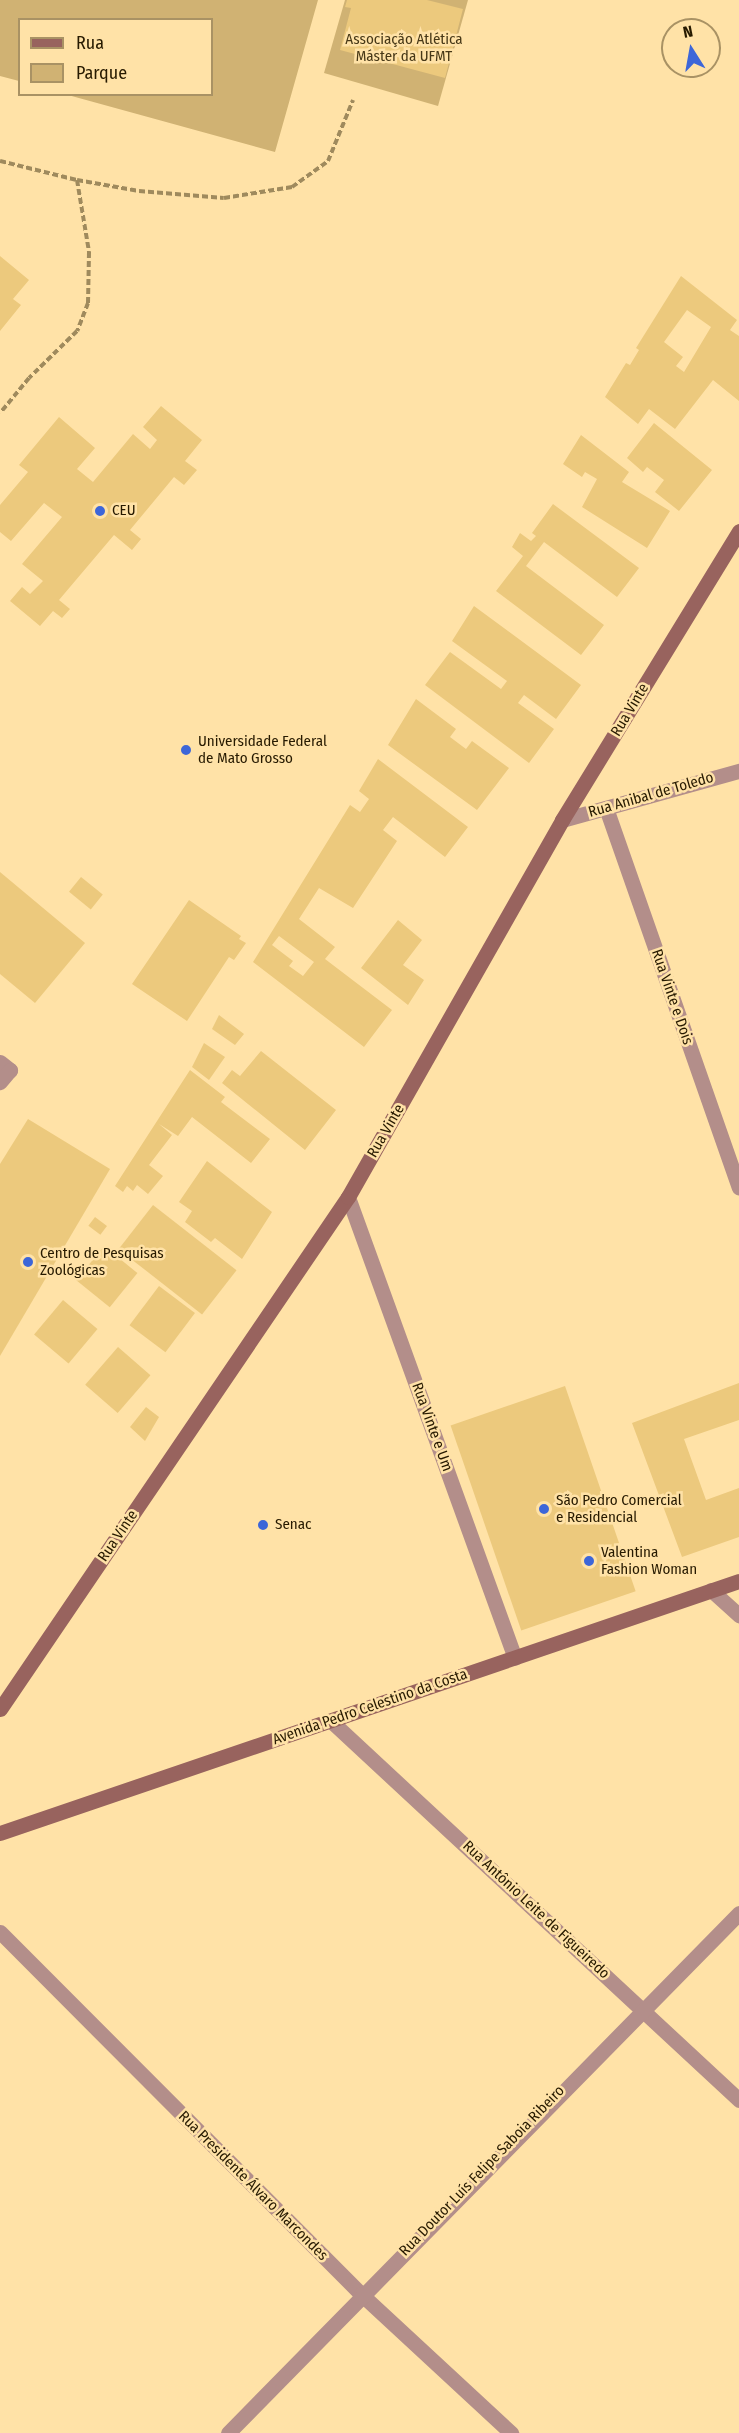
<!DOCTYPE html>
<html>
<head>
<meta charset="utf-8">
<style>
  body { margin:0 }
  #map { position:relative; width:739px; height:2433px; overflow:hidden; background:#ffe2a7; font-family:"Fira Sans Condensed",sans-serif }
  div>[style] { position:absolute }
  .green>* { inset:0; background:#d0b273 }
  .building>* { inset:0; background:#ecc97d; transform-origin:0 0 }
  .path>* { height:4px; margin-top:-2px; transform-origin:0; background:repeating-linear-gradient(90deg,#9f8a5d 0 6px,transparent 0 9px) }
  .lane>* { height:15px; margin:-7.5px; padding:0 7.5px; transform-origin:7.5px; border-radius:7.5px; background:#b38e8a }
  .street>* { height:15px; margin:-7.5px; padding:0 7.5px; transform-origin:7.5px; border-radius:7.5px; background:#b38e8a }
  .secondary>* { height:15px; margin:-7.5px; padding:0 7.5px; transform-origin:7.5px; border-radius:7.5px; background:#98635e }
  .dots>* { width:16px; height:16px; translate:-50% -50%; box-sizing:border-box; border:3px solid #ffe2a7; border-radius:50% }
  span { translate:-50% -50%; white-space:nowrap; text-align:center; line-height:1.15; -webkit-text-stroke:5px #ffe2a7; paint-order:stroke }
  .park-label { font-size:15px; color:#473817 }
  .poi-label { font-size:15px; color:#271a00 }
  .left { translate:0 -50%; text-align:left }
  .street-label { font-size:15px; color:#271a00 }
  .legend { position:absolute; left:18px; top:18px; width:195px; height:78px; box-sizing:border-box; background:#ffe2a7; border:2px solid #a99264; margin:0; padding:8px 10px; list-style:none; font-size:18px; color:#271a00 }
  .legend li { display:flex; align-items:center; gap:12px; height:30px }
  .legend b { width:30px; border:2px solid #a99264 }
  .north { position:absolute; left:661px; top:18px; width:60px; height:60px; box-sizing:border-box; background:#ffe2a7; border:2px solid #a99264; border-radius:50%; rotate:349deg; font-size:16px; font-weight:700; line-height:24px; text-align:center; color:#271a00 }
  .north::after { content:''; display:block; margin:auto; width:21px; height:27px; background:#3d66d8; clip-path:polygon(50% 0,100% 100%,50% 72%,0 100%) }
</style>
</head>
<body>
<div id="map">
  <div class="green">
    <div style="clip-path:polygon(0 0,318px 0,275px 152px,68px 95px,212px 94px,212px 20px,20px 20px,19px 81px,0 76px)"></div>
    <div style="clip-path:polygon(345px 0,468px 0,438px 106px,324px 73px)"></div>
  </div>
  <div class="building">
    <div style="clip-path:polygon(347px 0,427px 0,463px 9px,445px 78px,340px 50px,351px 8px,345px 7px)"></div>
    <div style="clip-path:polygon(0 256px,29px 280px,13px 299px,21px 305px,0 331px)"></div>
    <div style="clip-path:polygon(evenodd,681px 276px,737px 320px,730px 330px,739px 336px,739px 401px,713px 380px,675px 429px,649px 409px,638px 424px,605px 397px,626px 363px,630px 365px,639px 350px,636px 348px,681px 276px,687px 310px,711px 327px,684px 372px,676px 366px,683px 357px,664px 342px,687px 310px)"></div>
    <div style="clip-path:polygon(161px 406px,202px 440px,185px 461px,197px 470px,184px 485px,174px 477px,130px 530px,141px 539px,132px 550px,114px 535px,59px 600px,70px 609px,62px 618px,53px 611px,40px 626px,10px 601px,22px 587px,30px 594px,43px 581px,22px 564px,62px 517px,44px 503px,11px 541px,0 532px,0 505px,28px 472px,19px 465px,59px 417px,95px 448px,77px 469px,93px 482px,133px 434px,150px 449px,157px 440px,143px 427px)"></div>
    <div style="clip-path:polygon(654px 423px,712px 470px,679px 511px,655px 492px,664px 480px,647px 467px,643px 472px,627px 458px)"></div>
    <div style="clip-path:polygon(581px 435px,629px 472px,622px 482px,670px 511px,647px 548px,582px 507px,597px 479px,585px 472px,582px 477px,563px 464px)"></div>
    <div style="clip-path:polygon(553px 504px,639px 568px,617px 597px,544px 542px,526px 566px,604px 625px,581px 655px,496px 591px,523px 556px,512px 547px,520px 533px,531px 541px,536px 536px,532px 533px)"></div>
    <div style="clip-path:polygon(474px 606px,581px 685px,556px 719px,524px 695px,518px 703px,554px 729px,529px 763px,425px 685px,450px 652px,501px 689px,507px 681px,452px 641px)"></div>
    <div style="clip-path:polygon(416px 699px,456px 729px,450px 737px,466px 749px,472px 741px,509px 768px,477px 810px,388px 745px)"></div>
    <div style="clip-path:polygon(evenodd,378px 759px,468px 827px,445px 857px,393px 817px,383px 830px,397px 841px,353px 908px,319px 888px,299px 919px,335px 947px,325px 959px,392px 1010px,364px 1047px,253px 962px,350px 805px,360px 812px,369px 799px,359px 791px,378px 759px,279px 936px,314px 962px,303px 976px,289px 966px,293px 961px,272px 945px,279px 936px)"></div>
    <div style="clip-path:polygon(0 872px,85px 943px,35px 1003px,0 974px)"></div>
    <div style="left:81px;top:877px;width:28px;height:19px;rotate:39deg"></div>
    <div style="clip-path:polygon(189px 900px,241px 936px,239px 939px,246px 943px,234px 960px,229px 957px,187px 1021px,132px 984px)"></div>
    <div style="clip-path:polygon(398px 920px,422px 940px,403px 965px,424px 980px,408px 1005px,361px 968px)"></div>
    <div style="clip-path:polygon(219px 1015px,244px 1034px,235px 1045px,212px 1029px)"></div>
    <div style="clip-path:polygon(204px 1043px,225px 1057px,209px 1080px,192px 1067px)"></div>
    <div style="clip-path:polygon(261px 1051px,336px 1110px,305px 1150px,222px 1083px,232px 1070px,240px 1076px)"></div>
    <div style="clip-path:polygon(190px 1070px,225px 1097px,221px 1102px,270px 1139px,251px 1163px,192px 1117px,178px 1136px,159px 1124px,172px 1135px,149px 1165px,163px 1176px,148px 1194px,137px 1185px,133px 1191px,127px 1186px,123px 1192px,115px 1186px)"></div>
    <div style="clip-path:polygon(28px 1119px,110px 1169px,0 1356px,0 1164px)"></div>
    <div style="clip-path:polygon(207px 1161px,272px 1212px,242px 1259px,215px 1238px,211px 1242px,185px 1222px,192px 1211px,179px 1202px)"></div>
    <div style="left:153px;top:1205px;width:106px;height:56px;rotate:38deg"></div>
    <div style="left:95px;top:1217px;width:15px;height:11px;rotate:37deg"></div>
    <div style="left:104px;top:1246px;width:43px;height:44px;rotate:39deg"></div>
    <div style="left:159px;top:1286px;width:45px;height:49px;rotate:37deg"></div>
    <div style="left:63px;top:1300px;width:45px;height:45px;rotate:40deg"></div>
    <div style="left:118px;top:1347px;width:43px;height:50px;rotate:41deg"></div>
    <div style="clip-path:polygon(739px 1383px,739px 1420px,684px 1439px,706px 1500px,739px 1488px,739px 1537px,682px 1557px,632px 1423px)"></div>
    <div style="left:565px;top:1386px;width:217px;height:121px;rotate:71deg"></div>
    <div style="clip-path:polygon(146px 1407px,159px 1417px,145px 1441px,130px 1427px)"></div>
  </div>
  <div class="path">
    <div style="left:0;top:161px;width:79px;rotate:13.9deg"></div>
    <div style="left:77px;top:180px;width:73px;rotate:80.5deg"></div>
    <div style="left:89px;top:252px;width:51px;rotate:91.1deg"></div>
    <div style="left:88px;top:303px;width:30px;rotate:111deg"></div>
    <div style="left:77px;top:331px;width:67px;rotate:135.6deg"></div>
    <div style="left:29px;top:378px;width:45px;rotate:129.6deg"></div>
    <div style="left:77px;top:180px;width:63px;rotate:10.1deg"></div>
    <div style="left:139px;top:191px;width:85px;rotate:4.7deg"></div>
    <div style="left:224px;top:198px;width:69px;rotate:-9.2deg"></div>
    <div style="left:292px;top:187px;width:44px;rotate:-35.8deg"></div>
    <div style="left:328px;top:161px;width:66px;rotate:-67.7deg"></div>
  </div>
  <div class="lane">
    <div style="left:0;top:1062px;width:13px;rotate:39deg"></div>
    <div style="left:10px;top:1070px;width:16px;rotate:130deg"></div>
  </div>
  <div class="street">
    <div style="left:606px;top:808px;width:402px;rotate:70.7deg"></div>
    <div style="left:562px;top:820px;width:184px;rotate:-15.5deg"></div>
    <div style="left:348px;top:1197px;width:490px;rotate:70.1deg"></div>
    <div style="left:711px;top:1590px;width:38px;rotate:42deg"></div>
    <div style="left:331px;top:1721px;width:557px;rotate:42.89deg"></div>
    <div style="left:0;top:1932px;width:511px;rotate:45.08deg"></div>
    <div style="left:361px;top:2294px;width:205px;rotate:42.8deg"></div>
    <div style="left:228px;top:2433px;width:729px;rotate:-45.5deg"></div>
  </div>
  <div class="secondary">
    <div style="left:0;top:1709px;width:619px;rotate:-55.8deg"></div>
    <div style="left:348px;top:1197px;width:434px;rotate:-60.4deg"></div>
    <div style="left:562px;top:820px;width:339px;rotate:-58.5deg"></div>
    <div style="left:0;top:1833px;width:781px;rotate:-18.83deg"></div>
  </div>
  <div class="dots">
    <div style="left:100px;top:511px;background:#3d66d8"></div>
    <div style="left:186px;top:750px;background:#3d66d8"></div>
    <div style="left:28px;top:1262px;background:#3d66d8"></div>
    <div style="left:544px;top:1509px;background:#3d66d8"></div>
    <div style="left:263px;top:1525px;background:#3d66d8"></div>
    <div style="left:589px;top:1561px;background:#3d66d8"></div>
  </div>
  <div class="park-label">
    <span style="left:404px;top:48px">Associação Atlética<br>Máster da UFMT</span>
  </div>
  <div class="poi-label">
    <span class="left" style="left:112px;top:511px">CEU</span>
    <span class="left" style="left:198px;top:750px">Universidade Federal<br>de Mato Grosso</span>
    <span class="left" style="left:40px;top:1262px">Centro de Pesquisas<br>Zoológicas</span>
    <span class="left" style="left:556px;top:1509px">São Pedro Comercial<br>e Residencial</span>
    <span class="left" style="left:275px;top:1525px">Senac</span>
    <span class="left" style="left:601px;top:1561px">Valentina<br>Fashion Woman</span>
  </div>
  <div class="street-label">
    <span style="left:630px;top:710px;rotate:-59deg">Rua Vinte</span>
    <span style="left:651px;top:795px;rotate:-16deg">Rua Anibal de Toledo</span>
    <span style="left:672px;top:997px;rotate:71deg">Rua Vinte e Dois</span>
    <span style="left:386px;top:1131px;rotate:-60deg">Rua Vinte</span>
    <span style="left:432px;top:1427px;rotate:70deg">Rua Vinte e Um</span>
    <span style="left:118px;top:1536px;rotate:-56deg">Rua Vinte</span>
    <span style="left:370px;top:1707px;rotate:-19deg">Avenida Pedro Celestino da Costa</span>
    <span style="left:536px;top:1910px;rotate:43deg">Rua Antônio Leite de Figueiredo</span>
    <span style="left:482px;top:2171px;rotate:-46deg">Rua Doutor Luís Felipe Saboia Ribeiro</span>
    <span style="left:253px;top:2186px;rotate:45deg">Rua Presidente Álvaro Marcondes</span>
  </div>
  <ul class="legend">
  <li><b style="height:8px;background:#98635e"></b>Rua</li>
  <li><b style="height:16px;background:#d0b273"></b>Parque</li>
  </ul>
  <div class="north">N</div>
</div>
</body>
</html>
